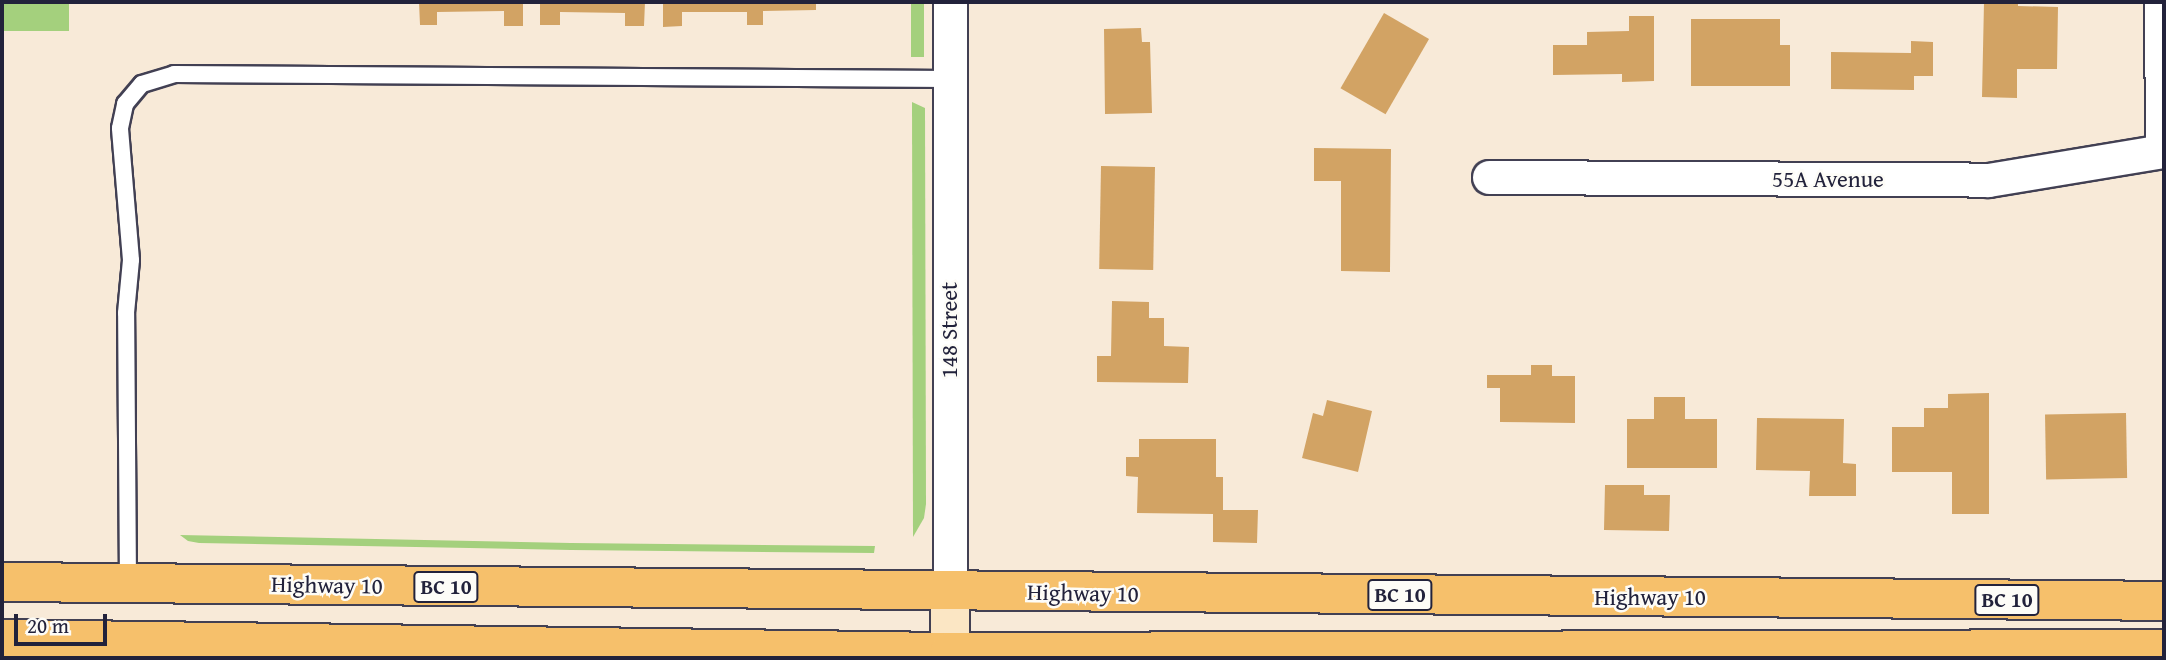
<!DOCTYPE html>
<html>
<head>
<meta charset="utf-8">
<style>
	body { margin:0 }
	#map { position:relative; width:2166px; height:660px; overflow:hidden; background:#f8ead8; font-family:"Gentium Book Plus",serif }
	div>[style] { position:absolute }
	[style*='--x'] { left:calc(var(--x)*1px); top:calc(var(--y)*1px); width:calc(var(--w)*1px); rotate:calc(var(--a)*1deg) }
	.green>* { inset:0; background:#a4d07d; transform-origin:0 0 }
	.building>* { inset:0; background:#d2a364; transform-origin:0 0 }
	.roads { filter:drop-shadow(2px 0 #424053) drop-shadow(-2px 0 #424053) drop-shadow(0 2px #424053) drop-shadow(0 -2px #424053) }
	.lane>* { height:16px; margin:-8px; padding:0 8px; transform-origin:8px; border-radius:8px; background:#fff }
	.street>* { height:33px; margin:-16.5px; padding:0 16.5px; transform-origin:16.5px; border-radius:16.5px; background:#fff }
	.secondary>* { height:38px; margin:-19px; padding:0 19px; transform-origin:19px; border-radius:19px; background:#fbe6c4 }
	.highway>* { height:38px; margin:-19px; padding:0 19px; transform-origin:19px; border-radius:19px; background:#f6c06b }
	span { translate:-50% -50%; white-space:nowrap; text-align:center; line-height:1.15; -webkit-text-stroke:5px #fdfcf7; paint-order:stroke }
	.shield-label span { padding:2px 5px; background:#fdfcf7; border:2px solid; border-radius:5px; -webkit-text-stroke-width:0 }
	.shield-label { font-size:21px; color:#22223b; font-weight:700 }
	.street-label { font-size:23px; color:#22223b }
	.frame { position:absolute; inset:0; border:4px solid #22223b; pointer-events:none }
	.scale { position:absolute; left:14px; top:614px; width:93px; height:32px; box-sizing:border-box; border:4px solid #22223b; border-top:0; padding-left:9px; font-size:21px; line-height:24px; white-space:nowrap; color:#22223b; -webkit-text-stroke:5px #fdfcf7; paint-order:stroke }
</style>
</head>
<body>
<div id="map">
	<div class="green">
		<div style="left:2px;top:2px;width:67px;height:29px"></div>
		<div style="left:911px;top:2px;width:13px;height:55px"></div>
		<div style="clip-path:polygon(912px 102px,925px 108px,926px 504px,924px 518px,913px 537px)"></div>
		<div style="clip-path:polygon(180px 535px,571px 543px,875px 546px,874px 553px,571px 550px,199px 543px,188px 541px)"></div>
	</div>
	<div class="building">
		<div style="clip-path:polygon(419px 2px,523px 2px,523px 26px,504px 26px,504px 11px,437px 12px,437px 25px,420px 25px)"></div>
		<div style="clip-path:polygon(540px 2px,645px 2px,644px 26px,625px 26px,625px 13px,560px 12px,560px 25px,540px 25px)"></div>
		<div style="clip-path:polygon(663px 2px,816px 2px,816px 10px,763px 11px,763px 25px,747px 25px,747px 12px,682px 12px,682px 26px,663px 27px)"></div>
		<div style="clip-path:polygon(1984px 2px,2018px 2px,2018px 6px,2058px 7px,2057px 69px,2017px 69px,2017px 98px,1982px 97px)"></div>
		<div style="left:1384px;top:13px;width:52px;height:87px;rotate:30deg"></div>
		<div style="clip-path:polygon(1629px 16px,1654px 16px,1654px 81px,1622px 82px,1622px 74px,1553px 75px,1553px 45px,1587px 45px,1587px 32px,1629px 31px)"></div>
		<div style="clip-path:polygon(1691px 19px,1780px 19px,1780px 45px,1790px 45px,1790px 86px,1691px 86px)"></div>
		<div style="clip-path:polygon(1141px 28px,1142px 42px,1150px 42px,1152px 113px,1105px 114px,1104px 29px)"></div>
		<div style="clip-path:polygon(1911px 41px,1933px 42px,1933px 76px,1914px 76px,1914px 90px,1831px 89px,1831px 52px,1911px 53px)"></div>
		<div style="clip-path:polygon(1314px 148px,1391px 149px,1390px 272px,1341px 271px,1341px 181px,1314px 181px)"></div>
		<div style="left:1101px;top:166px;width:54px;height:103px;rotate:1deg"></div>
		<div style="clip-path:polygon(1112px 301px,1149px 302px,1149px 318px,1164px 318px,1164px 346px,1189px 347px,1188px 383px,1097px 382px,1097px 356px,1111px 356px)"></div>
		<div style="clip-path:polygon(1531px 365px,1552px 365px,1552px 376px,1575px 376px,1575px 423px,1500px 422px,1500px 388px,1487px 388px,1487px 375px,1531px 375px)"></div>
		<div style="clip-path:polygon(1989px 393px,1989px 514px,1952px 514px,1952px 472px,1892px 472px,1892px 427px,1924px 427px,1924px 408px,1948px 408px,1948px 394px)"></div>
		<div style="clip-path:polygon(1654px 397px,1685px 397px,1685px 419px,1717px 419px,1717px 468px,1627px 468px,1627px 419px,1654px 419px)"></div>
		<div style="clip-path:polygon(1327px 400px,1372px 411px,1358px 472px,1302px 458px,1313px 413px,1323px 416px)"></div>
		<div style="left:2126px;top:413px;width:65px;height:81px;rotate:89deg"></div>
		<div style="clip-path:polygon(1757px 418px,1844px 419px,1843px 463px,1856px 464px,1856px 496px,1809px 496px,1810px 471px,1756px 470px)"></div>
		<div style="clip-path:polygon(1139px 439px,1216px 439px,1216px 477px,1223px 477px,1223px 510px,1258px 510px,1257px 543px,1213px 542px,1213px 514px,1137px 513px,1138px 477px,1126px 476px,1126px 457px,1139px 457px)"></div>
		<div style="clip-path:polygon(1605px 485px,1644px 485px,1644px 495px,1670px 495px,1669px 531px,1604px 530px)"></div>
	</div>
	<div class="roads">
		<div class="lane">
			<div style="--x:128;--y:584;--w:271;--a:-90.4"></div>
			<div style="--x:126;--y:313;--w:53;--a:-84.6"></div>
			<div style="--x:131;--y:260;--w:132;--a:-94.8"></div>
			<div style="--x:120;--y:128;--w:25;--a:-78"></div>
			<div style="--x:125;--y:104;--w:26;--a:-50"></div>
			<div style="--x:142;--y:84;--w:34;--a:-17"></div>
			<div style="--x:174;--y:74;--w:776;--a:0.37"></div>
		</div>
		<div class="street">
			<div style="--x:950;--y:2;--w:589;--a:90"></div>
			<div style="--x:2161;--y:2;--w:149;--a:89.6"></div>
			<div style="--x:1489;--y:177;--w:499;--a:0.3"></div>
			<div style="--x:1988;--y:180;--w:178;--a:-9.4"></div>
		</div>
		<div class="secondary">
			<div style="--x:950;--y:658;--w:67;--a:-90"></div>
		</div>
		<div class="highway">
			<div style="--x:2;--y:582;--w:2162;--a:0.5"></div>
			<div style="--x:2;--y:639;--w:948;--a:0.79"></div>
			<div style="--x:950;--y:652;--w:1214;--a:-0.14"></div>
		</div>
	</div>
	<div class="shield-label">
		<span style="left:446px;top:587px">BC 10</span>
		<span style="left:1400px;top:595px">BC 10</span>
		<span style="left:2007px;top:600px">BC 10</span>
	</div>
	<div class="street-label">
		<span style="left:1828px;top:179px">55A Avenue</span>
		<span style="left:949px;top:330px;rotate:-90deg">148 Street</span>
		<span style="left:327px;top:585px;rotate:1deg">Highway 10</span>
		<span style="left:1083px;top:593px;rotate:1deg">Highway 10</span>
		<span style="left:1650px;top:597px">Highway 10</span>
	</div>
	<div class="frame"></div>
	<div class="scale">20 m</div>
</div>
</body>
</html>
